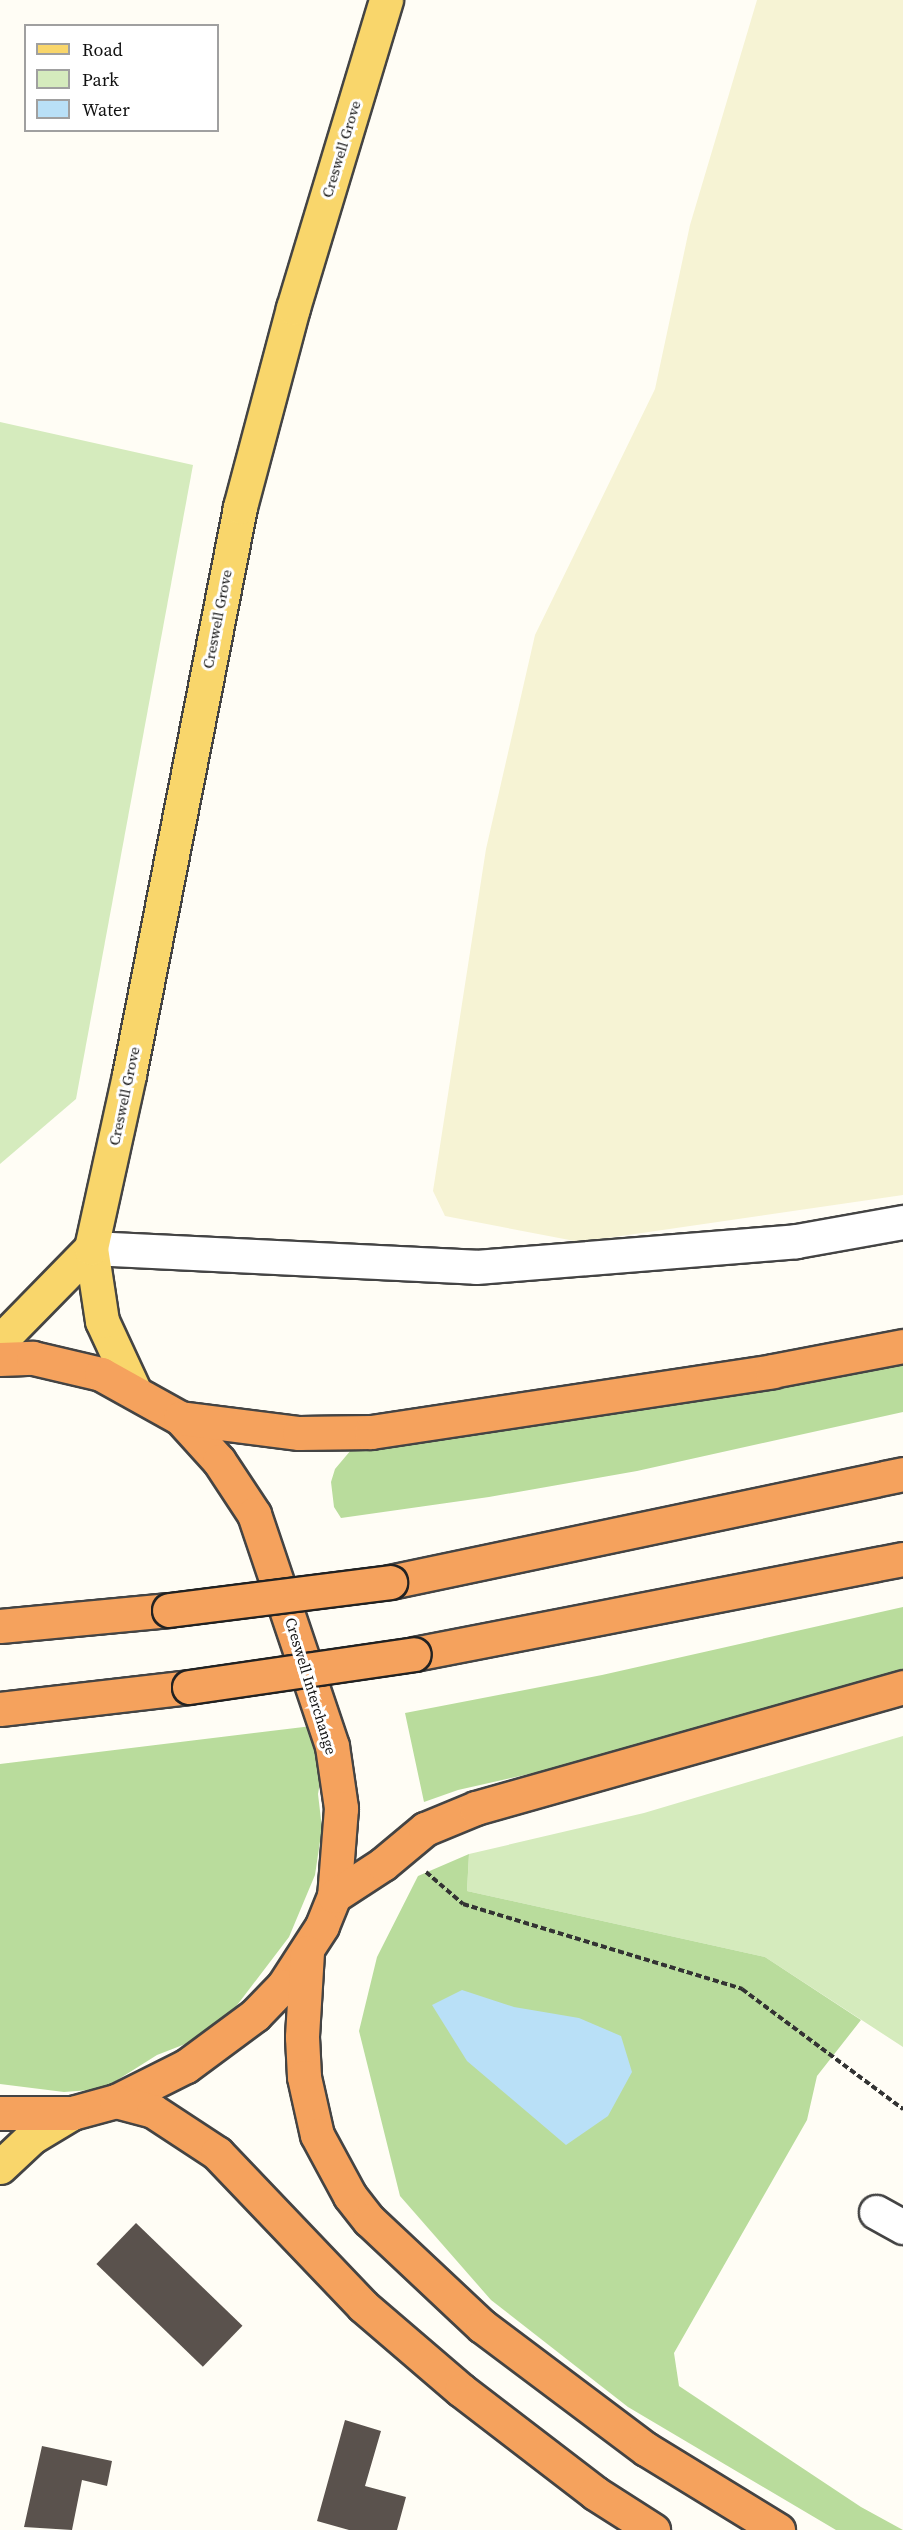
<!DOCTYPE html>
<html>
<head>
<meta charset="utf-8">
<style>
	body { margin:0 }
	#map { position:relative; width:903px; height:2530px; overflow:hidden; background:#fffdf5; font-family:"Source Serif 4",serif }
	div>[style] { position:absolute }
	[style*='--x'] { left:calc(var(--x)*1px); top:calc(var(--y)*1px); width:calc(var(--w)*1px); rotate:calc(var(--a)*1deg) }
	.farmland>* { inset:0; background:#f6f3d4 }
	.green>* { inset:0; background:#d5ebbd }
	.forest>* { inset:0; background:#b9dc9c }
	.water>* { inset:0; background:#b9e0f7 }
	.building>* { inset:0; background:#5a524d; transform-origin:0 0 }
	.path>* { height:4px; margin-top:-2px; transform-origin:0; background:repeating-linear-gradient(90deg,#333 0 6px,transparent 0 9px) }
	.roads { filter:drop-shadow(2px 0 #444) drop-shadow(-2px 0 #444) drop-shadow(0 2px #444) drop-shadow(0 -2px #444) }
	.minor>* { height:33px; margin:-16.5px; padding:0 16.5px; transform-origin:16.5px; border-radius:16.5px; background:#fff }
	.major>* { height:33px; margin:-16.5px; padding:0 16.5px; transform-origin:16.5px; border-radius:16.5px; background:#f9d66b }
	.highway>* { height:33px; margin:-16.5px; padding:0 16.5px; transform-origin:16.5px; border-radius:16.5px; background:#f5a25d }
	.bridges { filter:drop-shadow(2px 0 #222) drop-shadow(-2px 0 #222) drop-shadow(0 2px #222) drop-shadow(0 -2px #222) }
	.highway-bridge>* { height:33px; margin:-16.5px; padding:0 16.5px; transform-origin:16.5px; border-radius:16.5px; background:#f5a25d }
	span { translate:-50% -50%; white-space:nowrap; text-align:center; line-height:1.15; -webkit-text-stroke:6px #fff; paint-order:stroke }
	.street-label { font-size:15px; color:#111 }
	.legend { position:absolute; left:24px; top:24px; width:195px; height:108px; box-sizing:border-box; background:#fff; border:2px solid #a0a0a0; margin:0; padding:8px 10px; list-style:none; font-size:18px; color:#111 }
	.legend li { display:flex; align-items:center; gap:12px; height:30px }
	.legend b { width:30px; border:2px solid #a0a0a0 }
</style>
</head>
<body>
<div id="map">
	<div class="farmland">
		<div style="clip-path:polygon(757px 0,903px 0,903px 1195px,580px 1242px,445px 1216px,433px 1191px,486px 849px,535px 635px,655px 389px,690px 225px)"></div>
	</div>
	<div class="green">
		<div style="clip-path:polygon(0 422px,193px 465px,76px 1099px,0 1164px)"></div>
		<div style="clip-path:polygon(903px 1736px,903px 2047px,765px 1957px,467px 1891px,469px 1854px,644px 1813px)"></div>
	</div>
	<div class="forest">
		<div style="clip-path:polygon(903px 1364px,903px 1412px,637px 1471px,489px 1497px,341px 1518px,334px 1507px,331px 1482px,335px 1469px,351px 1450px,362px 1444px,435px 1438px,677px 1402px)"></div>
		<div style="clip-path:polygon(903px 1607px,903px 1677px,640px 1749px,458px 1790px,424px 1802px,405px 1713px,602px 1675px)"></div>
		<div style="clip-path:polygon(312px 1726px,323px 1766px,318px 1794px,322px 1828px,315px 1875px,289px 1937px,225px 2021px,193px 2041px,157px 2055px,103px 2089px,64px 2092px,0 2084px,0 1764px)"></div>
		<div style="clip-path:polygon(469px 1854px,467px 1891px,765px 1957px,861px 2020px,817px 2076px,807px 2120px,674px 2353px,679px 2386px,861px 2507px,903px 2530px,836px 2530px,628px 2407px,491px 2300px,400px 2196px,359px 2031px,377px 1957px,418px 1876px)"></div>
	</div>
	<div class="water">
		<div style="clip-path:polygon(462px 1990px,514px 2007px,579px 2018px,621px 2036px,632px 2072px,608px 2116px,566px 2145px,467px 2061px,432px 2005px)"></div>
	</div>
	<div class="building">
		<div style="left:136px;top:2223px;width:148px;height:57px;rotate:44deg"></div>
		<div style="clip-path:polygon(345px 2420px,381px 2431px,365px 2486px,406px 2497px,397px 2530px,349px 2530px,317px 2521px)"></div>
		<div style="clip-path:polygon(42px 2446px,112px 2461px,107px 2486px,82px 2480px,72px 2530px,24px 2527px)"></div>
	</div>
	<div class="path">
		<div style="--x:426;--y:1872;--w:49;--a:40.9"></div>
		<div style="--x:463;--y:1904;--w:292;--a:16.9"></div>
		<div style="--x:742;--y:1989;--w:201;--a:36.7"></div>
	</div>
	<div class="roads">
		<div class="minor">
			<div style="--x:91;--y:1248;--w:385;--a:2.8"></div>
			<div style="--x:476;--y:1267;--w:321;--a:-4.6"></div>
			<div style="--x:796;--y:1241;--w:109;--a:-10.1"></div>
			<div style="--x:876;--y:2212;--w:31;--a:29"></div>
		</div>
		<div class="major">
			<div style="--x:0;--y:1341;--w:130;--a:-45.6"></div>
			<div style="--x:134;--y:1390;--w:76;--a:-114.9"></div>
			<div style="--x:102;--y:1321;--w:74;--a:-98.6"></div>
			<div style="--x:91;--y:1248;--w:177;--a:-77.6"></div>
			<div style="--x:129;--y:1075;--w:579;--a:-78.94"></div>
			<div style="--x:240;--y:507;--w:206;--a:-75.1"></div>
			<div style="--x:293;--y:308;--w:322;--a:-73.2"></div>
			<div style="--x:0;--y:2167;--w:44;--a:-43.2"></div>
			<div style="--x:32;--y:2137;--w:47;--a:-31"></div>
		</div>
		<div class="highway">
			<div style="--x:0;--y:1359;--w:33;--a:-2"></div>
			<div style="--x:33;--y:1358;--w:70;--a:13.2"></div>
			<div style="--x:101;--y:1374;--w:90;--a:29.1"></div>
			<div style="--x:180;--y:1418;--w:58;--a:47.8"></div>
			<div style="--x:219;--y:1461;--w:64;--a:56.6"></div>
			<div style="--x:254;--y:1514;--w:245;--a:71.4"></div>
			<div style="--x:332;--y:1746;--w:63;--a:81.7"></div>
			<div style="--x:341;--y:1808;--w:88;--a:94.5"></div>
			<div style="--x:334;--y:1896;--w:32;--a:112"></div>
			<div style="--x:322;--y:1926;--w:72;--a:123"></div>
			<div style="--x:283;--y:1986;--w:40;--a:134"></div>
			<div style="--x:255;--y:2015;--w:86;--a:143.5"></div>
			<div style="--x:186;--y:2066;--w:78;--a:153.4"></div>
			<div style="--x:116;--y:2101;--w:46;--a:164.7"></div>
			<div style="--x:72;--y:2113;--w:72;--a:180"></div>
			<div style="--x:180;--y:1418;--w:120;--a:7.2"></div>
			<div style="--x:299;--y:1433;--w:72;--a:-0.8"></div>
			<div style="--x:371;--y:1432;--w:406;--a:-8.6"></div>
			<div style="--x:772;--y:1371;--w:133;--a:-10.8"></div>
			<div style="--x:390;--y:1582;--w:524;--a:-11.89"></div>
			<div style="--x:0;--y:1626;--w:170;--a:-5.4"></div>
			<div style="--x:414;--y:1654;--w:498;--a:-11"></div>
			<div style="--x:0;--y:1709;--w:190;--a:-6.6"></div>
			<div style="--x:334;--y:1896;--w:59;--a:-33.1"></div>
			<div style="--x:383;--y:1864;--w:55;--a:-39.8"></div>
			<div style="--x:425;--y:1829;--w:55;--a:-22.4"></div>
			<div style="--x:476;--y:1808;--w:444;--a:-15.8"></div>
			<div style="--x:307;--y:1952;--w:85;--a:93.4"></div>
			<div style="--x:302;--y:2037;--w:40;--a:87.1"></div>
			<div style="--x:304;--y:2077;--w:59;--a:77.4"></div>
			<div style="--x:317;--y:2135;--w:69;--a:61.6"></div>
			<div style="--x:350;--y:2196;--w:31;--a:52"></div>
			<div style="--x:369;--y:2220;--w:155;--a:43.2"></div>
			<div style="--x:482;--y:2326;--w:205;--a:36.9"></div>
			<div style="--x:646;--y:2449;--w:155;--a:31.5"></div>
			<div style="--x:116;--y:2101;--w:38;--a:15"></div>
			<div style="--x:153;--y:2111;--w:77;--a:33.3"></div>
			<div style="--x:217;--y:2153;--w:211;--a:46.3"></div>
			<div style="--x:363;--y:2306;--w:129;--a:40.6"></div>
			<div style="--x:461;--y:2390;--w:169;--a:37.5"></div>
			<div style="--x:595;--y:2493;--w:69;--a:32.5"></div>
		</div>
	</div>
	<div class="bridges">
		<div class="highway-bridge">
			<div style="--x:169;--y:1610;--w:223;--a:-7.2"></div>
			<div style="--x:189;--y:1687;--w:227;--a:-8.3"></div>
		</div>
	</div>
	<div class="street-label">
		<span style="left:341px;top:149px;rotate:-73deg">Creswell Grove</span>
		<span style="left:217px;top:619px;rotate:-79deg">Creswell Grove</span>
		<span style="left:124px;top:1096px;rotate:-78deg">Creswell Grove</span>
		<span style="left:311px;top:1686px;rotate:73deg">Creswell Interchange</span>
	</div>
	<ul class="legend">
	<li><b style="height:8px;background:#f9d66b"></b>Road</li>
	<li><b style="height:16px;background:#d5ebbd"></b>Park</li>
	<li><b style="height:16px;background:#b9e0f7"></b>Water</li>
	</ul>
</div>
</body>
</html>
